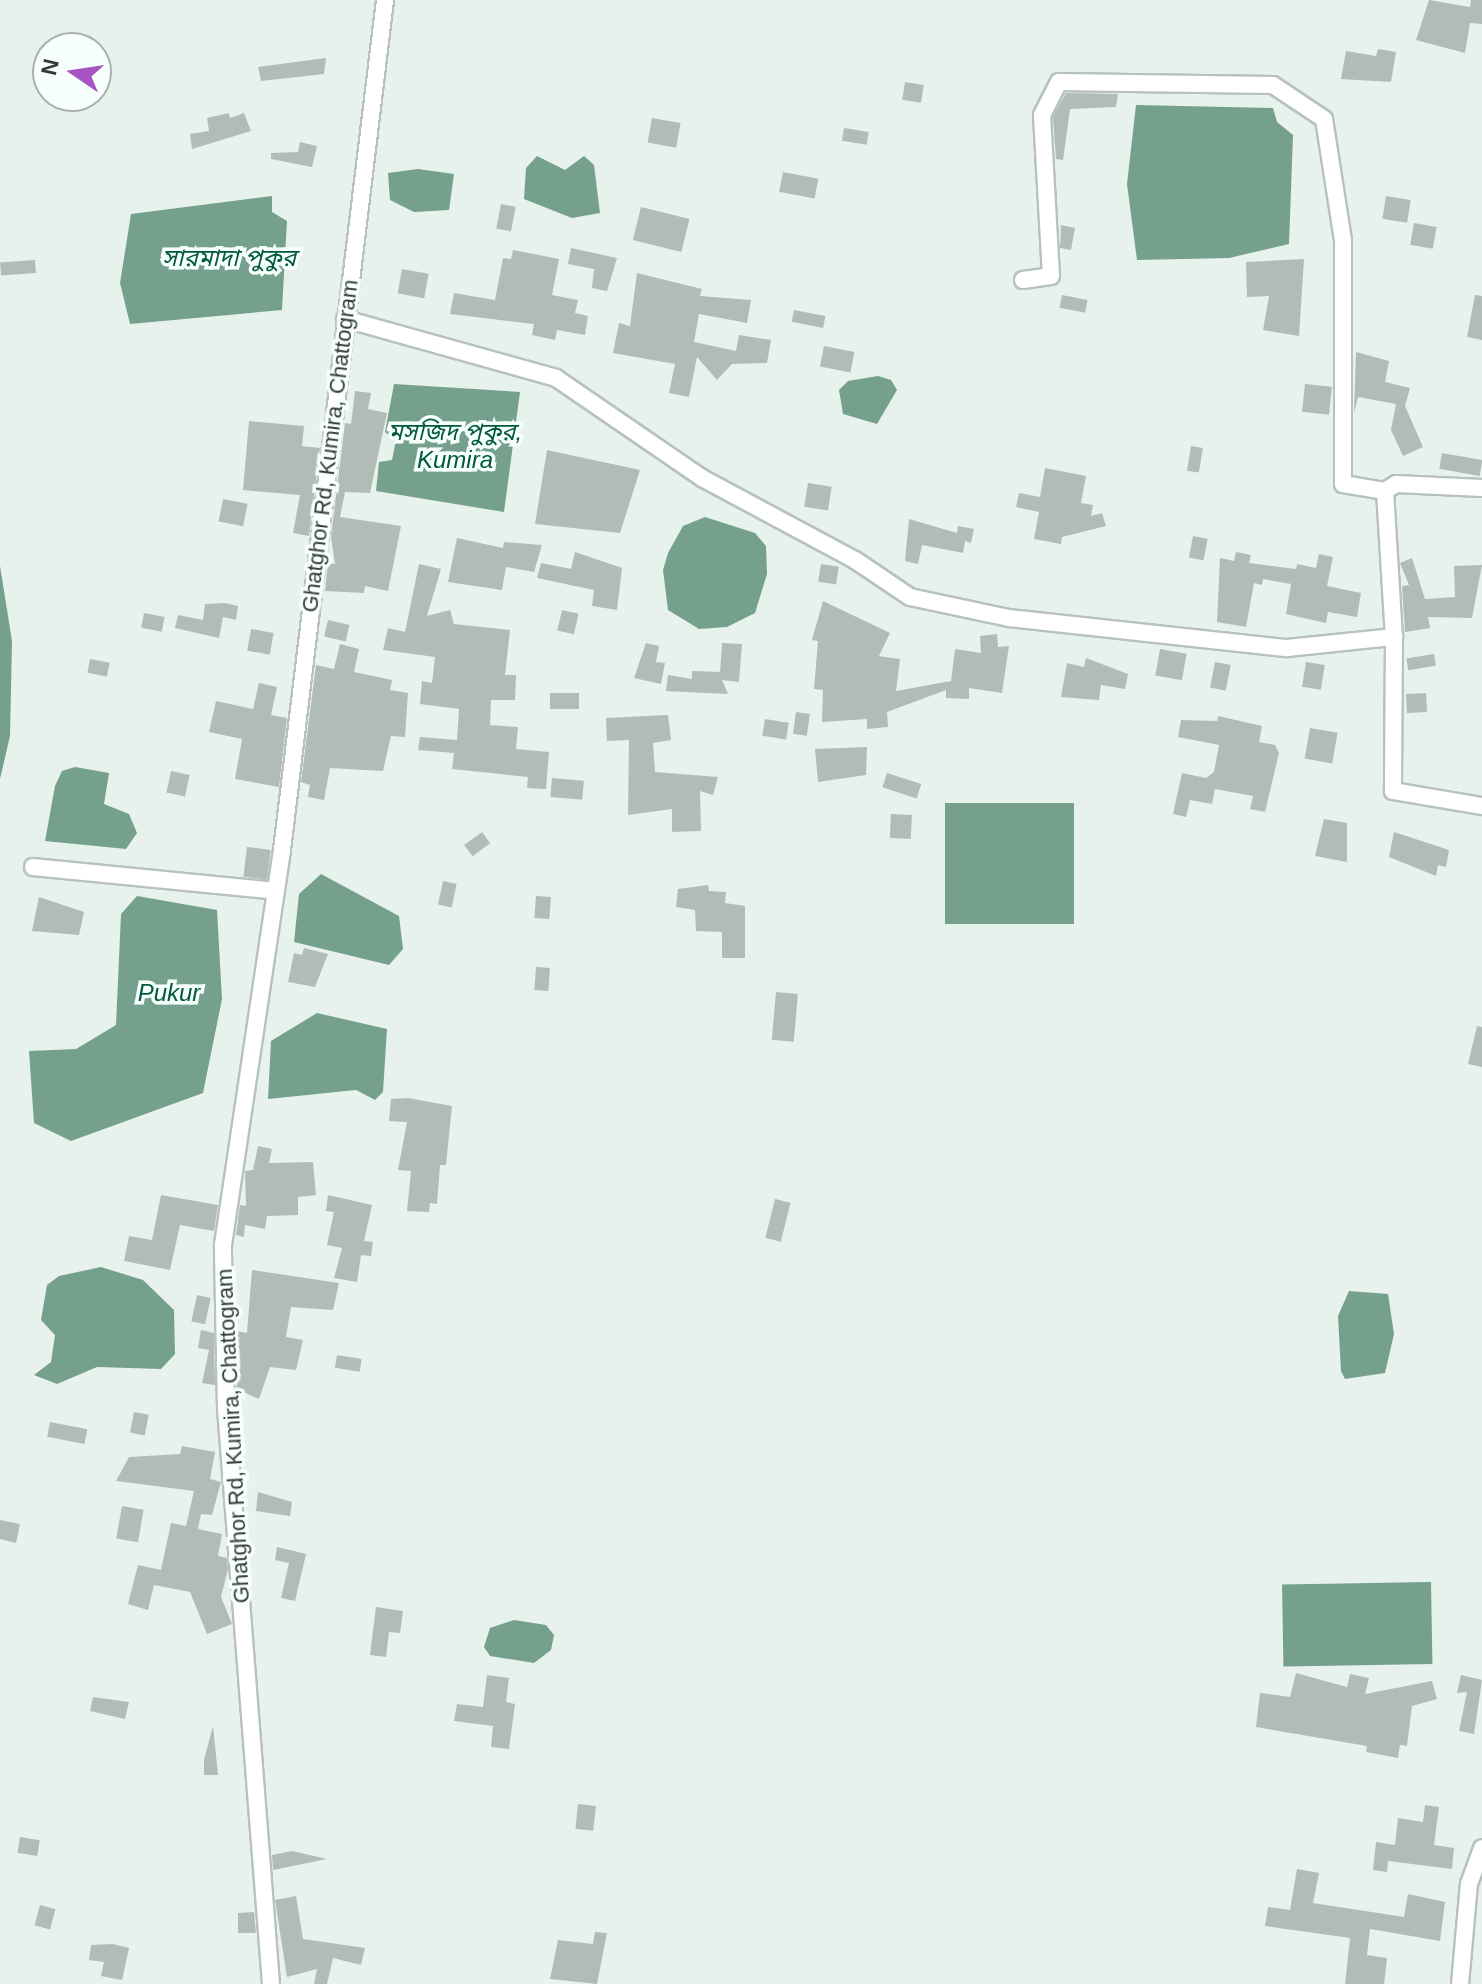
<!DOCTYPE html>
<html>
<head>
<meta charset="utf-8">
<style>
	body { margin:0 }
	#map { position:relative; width:1482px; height:1984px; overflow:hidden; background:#e7f2ed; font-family:Helvetica,"Noto Sans Bengali",sans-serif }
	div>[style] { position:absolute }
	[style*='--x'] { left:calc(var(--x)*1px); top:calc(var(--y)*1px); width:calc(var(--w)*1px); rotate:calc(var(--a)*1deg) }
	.water>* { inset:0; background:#75a08d; transform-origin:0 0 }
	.building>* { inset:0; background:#b1bcb7; transform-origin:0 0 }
	.roads { filter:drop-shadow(2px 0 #b7c2bd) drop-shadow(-2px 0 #b7c2bd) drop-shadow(0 2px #b7c2bd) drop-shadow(0 -2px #b7c2bd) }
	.street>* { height:16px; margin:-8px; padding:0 8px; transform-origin:8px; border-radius:8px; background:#fff }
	span { translate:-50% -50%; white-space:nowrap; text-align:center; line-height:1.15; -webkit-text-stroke:7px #f6fffb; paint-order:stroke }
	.street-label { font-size:22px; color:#363a38 }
	.water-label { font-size:24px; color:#015840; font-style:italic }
	.north { position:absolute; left:32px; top:32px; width:80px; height:80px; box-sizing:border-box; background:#f6fffb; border:2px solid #a9b0ad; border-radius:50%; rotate:283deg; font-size:22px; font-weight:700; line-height:32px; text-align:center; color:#363a38 }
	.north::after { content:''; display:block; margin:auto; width:28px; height:36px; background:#a653c3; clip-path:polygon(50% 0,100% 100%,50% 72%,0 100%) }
</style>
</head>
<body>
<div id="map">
	<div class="water">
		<div style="clip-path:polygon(1136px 105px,1273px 108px,1277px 122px,1293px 135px,1289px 244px,1229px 258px,1137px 260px,1127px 184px)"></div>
		<div style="clip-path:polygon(537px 156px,565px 170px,584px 156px,594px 165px,600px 213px,572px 218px,524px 199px,526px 168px)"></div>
		<div style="clip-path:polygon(418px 169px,454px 174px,449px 210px,414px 212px,390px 200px,388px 173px)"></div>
		<div style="clip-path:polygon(272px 196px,272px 212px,287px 221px,282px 310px,130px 324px,120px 283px,131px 214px)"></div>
		<div style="clip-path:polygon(878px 376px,891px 380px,897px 390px,877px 424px,843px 414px,839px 390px,848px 381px)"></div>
		<div style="clip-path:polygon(394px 384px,520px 392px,504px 512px,376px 491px,379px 462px,392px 460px,396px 440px,385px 432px)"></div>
		<div style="clip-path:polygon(705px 517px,755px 533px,766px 546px,767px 574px,755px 613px,727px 627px,699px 629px,668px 610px,663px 570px,668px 553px,683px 526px)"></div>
		<div style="clip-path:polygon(0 566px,12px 641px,10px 736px,0 779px)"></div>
		<div style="clip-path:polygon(75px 767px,109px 773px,104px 804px,129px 814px,137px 833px,126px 849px,45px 841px,55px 786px,62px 771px)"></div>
		<div style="left:945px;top:803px;width:129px;height:121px"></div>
		<div style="clip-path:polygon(321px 874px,399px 916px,403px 949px,389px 965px,294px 942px,299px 894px)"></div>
		<div style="clip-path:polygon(137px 896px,217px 910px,222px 999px,203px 1093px,71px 1141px,34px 1123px,29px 1051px,76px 1049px,116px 1025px,121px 914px)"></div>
		<div style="clip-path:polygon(317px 1013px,387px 1029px,383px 1092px,375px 1100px,356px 1090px,268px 1099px,271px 1041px)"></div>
		<div style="clip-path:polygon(101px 1267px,143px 1280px,174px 1310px,175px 1354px,161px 1369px,97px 1367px,57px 1384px,34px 1375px,51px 1362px,55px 1335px,41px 1320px,47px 1285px,59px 1276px)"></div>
		<div style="clip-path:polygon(1349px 1291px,1388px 1294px,1394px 1334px,1385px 1373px,1345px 1379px,1341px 1371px,1338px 1316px)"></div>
		<div style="left:1431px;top:1582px;width:82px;height:149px;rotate:89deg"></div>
		<div style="clip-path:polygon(514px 1620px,546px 1625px,554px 1635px,551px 1650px,534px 1663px,490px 1656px,484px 1647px,490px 1628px)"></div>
	</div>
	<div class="building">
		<div style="clip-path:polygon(1429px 0,1470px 7px,1471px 0,1482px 0,1482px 24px,1470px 23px,1465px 53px,1416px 40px)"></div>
		<div style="clip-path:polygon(1378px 49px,1396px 52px,1391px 82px,1341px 79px,1346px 51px,1376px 56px)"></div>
		<div style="clip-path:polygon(326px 58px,324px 74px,261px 81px,258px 67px)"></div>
		<div style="left:905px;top:82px;width:19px;height:18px;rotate:9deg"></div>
		<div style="clip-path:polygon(1066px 93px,1118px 94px,1116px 107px,1070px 109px,1063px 160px,1056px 159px,1053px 117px)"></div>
		<div style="clip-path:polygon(229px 113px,230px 118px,244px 113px,251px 131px,192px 149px,190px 134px,209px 131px,207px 118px)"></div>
		<div style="left:652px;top:118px;width:29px;height:25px;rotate:10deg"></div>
		<div style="left:844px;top:128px;width:25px;height:13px;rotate:9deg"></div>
		<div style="clip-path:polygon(300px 142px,317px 146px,312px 167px,271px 159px,271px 153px,298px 152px)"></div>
		<div style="left:783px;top:172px;width:36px;height:20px;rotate:11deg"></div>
		<div style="left:1386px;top:196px;width:25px;height:23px;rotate:9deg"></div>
		<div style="left:501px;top:204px;width:15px;height:25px;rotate:11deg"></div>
		<div style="left:641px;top:207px;width:50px;height:34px;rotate:14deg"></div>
		<div style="left:1414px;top:223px;width:23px;height:22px;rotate:10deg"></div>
		<div style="clip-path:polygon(1061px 225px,1075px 228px,1071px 250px,1060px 248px)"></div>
		<div style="clip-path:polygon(571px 248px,617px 258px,607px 291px,592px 288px,594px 269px,568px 264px)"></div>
		<div style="clip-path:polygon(513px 250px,559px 259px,552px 295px,578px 300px,575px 313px,588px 316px,585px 335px,557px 330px,555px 340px,532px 335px,534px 324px,450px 314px,454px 293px,495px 300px,503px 258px,511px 259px)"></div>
		<div style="clip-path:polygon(1304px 259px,1299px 336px,1263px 330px,1269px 296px,1247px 297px,1246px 262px)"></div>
		<div style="left:35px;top:260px;width:13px;height:35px;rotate:86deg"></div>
		<div style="left:402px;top:269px;width:27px;height:25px;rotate:10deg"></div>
		<div style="clip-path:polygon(637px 273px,702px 289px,700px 296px,751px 300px,747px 323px,699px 314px,694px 342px,736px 351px,739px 335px,771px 340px,767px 363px,732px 364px,717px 380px,697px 357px,689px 397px,669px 393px,675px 364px,613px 353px,619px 323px,630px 326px)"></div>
		<div style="left:1062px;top:295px;width:26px;height:13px;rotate:11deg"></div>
		<div style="clip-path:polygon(1475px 295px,1482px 296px,1482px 340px,1467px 337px)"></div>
		<div style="left:794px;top:310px;width:32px;height:12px;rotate:11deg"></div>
		<div style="left:824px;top:346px;width:31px;height:21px;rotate:11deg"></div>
		<div style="clip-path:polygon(1356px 352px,1389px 361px,1385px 382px,1410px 388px,1405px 406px,1423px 447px,1403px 456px,1391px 430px,1396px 404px,1358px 397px,1354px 413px)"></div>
		<div style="left:1305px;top:384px;width:27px;height:28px;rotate:6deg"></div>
		<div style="clip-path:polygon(355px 391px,371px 393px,368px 409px,387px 413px,370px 493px,345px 492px,340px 517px,401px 526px,388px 591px,365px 586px,364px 593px,325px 591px,328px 563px,335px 564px,331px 537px,345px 423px,351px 424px)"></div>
		<div style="clip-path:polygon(249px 421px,304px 426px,302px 446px,320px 448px,309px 536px,293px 533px,300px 495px,243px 490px)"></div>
		<div style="left:1191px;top:446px;width:12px;height:25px;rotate:9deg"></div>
		<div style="clip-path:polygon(547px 450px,640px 470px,620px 533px,535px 524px)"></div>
		<div style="left:1442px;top:453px;width:41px;height:16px;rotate:10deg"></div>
		<div style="clip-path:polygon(1045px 468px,1086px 476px,1081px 503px,1093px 505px,1091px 516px,1102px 513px,1106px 526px,1062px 537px,1061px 544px,1034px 539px,1039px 512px,1016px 507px,1019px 493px,1040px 497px)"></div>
		<div style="left:808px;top:483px;width:24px;height:24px;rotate:9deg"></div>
		<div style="left:223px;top:499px;width:25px;height:23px;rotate:11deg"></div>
		<div style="clip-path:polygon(909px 519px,957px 533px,958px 526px,974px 529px,971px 543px,965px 541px,963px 553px,922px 545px,918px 564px,905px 561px)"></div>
		<div style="left:1193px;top:536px;width:15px;height:22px;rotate:11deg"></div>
		<div style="clip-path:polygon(457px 538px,503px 548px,504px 542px,542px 545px,534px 572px,506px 567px,502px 590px,448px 582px)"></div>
		<div style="clip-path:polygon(575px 552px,622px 568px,617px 610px,592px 606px,594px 590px,537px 578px,541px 563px,571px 569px)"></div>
		<div style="clip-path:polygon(1236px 552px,1251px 555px,1249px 563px,1296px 569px,1297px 564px,1316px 568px,1319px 554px,1333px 557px,1327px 586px,1361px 593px,1357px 617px,1328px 612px,1326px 623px,1286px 614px,1291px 584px,1263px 579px,1262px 585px,1254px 583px,1246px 627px,1217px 622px,1220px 558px,1234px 561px)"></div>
		<div style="clip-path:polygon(1412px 558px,1425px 599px,1455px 597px,1454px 566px,1482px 565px,1472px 618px,1428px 617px,1430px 628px,1405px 632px,1402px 586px,1409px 585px,1400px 563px)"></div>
		<div style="clip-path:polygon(419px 564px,441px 569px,427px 616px,450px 610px,454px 624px,510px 630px,505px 675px,516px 675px,515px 700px,491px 700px,490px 725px,518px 727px,516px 749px,549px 752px,546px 789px,527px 788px,528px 777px,452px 769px,454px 753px,418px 750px,420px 737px,457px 740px,459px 709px,420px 704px,422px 681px,432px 683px,435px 657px,383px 650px,388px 628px,405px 632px)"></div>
		<div style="left:821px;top:564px;width:18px;height:18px;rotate:9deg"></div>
		<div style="clip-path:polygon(823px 601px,890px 633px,879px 656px,900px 659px,896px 691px,951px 681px,955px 649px,981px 653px,980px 636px,997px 634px,998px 647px,1009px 646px,1002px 693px,969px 688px,969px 699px,946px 698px,946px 690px,887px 712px,888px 727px,867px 729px,867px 719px,822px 722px,823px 690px,814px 689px,818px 641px,812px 640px)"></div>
		<div style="clip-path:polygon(225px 603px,238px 606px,236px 620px,223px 617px,219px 638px,175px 628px,178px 615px,203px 620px,205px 604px)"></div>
		<div style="left:562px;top:610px;width:17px;height:21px;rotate:13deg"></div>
		<div style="left:144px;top:613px;width:21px;height:15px;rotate:11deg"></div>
		<div style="left:328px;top:620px;width:22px;height:17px;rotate:13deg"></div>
		<div style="left:251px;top:629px;width:23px;height:22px;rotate:10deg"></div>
		<div style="clip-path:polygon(646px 643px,659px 646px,656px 662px,665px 663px,661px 684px,634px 678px)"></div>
		<div style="clip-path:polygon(722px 643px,742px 644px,739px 682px,722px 680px,728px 694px,666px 691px,668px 675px,692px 679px,692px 671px,720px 672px)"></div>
		<div style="clip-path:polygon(340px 644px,359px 649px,354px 672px,392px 680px,390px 690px,408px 693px,405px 737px,391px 736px,383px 771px,330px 768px,324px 800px,308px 797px,310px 785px,301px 782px,316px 665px,334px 669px)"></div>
		<div style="left:1160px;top:649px;width:27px;height:27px;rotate:10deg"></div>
		<div style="left:1434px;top:654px;width:12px;height:28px;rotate:81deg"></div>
		<div style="clip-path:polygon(1086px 658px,1128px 674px,1125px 689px,1101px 685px,1099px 700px,1061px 697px,1067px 663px,1084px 667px)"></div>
		<div style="left:90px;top:659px;width:20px;height:14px;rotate:11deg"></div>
		<div style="left:1215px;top:662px;width:16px;height:26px;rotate:11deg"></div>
		<div style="left:1306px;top:662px;width:19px;height:25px;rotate:9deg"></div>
		<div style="clip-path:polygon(259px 683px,277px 687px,271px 715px,287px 718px,279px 787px,235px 779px,242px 739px,209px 732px,216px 701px,253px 709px)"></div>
		<div style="left:550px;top:693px;width:29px;height:16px"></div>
		<div style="left:1426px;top:693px;width:19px;height:20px;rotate:87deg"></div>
		<div style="left:796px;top:712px;width:14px;height:22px;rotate:8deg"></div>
		<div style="clip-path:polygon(668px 715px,671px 740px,653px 743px,655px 772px,718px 777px,713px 795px,700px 791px,701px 831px,672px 832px,672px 809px,628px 815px,629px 740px,607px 741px,606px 718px)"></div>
		<div style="clip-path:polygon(1218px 716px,1262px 726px,1259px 742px,1275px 745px,1279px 753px,1265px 812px,1250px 809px,1253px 796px,1215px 789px,1212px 804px,1190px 800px,1186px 817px,1173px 814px,1182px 773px,1206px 778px,1214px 772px,1219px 745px,1178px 737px,1181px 720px,1217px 721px)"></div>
		<div style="left:765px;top:719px;width:24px;height:17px;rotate:9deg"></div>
		<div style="left:1310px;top:728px;width:28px;height:31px;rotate:10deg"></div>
		<div style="clip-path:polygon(867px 747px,866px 775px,818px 782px,815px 749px)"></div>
		<div style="left:171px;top:771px;width:19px;height:22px;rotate:12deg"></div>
		<div style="left:887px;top:773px;width:36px;height:15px;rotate:18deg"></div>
		<div style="left:552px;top:778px;width:32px;height:19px;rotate:5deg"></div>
		<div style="left:891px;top:814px;width:21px;height:24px;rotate:3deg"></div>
		<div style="clip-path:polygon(1324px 819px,1347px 823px,1347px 862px,1315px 856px)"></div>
		<div style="left:482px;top:832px;width:14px;height:22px;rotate:54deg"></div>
		<div style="clip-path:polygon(1394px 832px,1449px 850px,1446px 867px,1438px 865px,1436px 876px,1389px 857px)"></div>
		<div style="left:247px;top:847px;width:24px;height:30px;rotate:7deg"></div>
		<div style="left:443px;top:881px;width:14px;height:24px;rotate:12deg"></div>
		<div style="clip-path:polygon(708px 885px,709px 891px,726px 892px,725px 903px,745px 906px,745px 958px,722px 958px,722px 932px,696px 931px,695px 910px,676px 907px,678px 889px)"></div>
		<div style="left:536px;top:896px;width:15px;height:22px;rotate:4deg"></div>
		<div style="clip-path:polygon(39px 897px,84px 912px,79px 935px,32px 931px)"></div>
		<div style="clip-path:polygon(304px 948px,328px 954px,315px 987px,288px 982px,294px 953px,302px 955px)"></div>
		<div style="left:536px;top:967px;width:14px;height:23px;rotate:4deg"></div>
		<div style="left:776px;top:992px;width:22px;height:48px;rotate:5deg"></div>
		<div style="clip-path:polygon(1477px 1026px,1482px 1027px,1482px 1067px,1468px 1064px)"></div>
		<div style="clip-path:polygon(408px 1098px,452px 1106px,446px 1165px,440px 1165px,437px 1204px,430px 1203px,429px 1212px,407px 1211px,411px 1171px,398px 1170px,407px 1122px,389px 1121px,391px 1099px)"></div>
		<div style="clip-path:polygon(258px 1146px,272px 1149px,269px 1163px,313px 1162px,316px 1195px,298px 1197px,298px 1215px,267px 1216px,265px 1229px,245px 1225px,244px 1237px,236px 1235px,240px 1205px,246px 1206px,245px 1171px,253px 1170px)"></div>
		<div style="clip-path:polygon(161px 1195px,218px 1205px,214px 1231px,180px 1225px,170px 1270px,124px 1261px,129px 1236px,152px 1240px)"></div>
		<div style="clip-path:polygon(328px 1195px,372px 1205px,364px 1241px,373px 1242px,371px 1256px,361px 1255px,357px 1282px,334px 1278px,342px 1248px,327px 1245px,334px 1212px,326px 1211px)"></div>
		<div style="left:775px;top:1199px;width:16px;height:40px;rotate:14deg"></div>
		<div style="clip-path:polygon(252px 1270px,339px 1283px,333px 1310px,291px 1307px,286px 1337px,303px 1340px,296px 1370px,270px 1367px,259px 1399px,237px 1389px,236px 1331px,247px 1333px)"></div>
		<div style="left:197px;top:1295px;width:14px;height:27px;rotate:12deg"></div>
		<div style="clip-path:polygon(201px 1330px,214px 1333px,215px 1385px,202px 1383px,209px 1350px,198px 1348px)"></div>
		<div style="left:337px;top:1355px;width:25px;height:13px;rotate:9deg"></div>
		<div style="left:134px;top:1412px;width:15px;height:21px;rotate:11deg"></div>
		<div style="left:50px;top:1422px;width:38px;height:15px;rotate:11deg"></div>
		<div style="clip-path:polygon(182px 1446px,215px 1452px,210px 1479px,221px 1482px,212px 1515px,201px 1514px,198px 1529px,222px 1534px,218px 1556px,227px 1558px,228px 1569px,221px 1597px,232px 1624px,207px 1634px,190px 1592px,154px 1585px,148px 1610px,128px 1604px,138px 1565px,161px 1570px,171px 1523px,186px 1526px,194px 1491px,116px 1481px,129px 1457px,180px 1454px)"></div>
		<div style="clip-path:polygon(258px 1492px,292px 1502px,290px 1516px,256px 1511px)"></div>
		<div style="left:122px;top:1506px;width:22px;height:33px;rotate:10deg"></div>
		<div style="clip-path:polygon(0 1520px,20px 1524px,16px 1543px,0 1539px)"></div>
		<div style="clip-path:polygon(277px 1547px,306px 1554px,295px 1601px,281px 1598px,289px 1563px,275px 1560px)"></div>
		<div style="clip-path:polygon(376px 1607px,403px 1611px,400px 1633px,389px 1632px,386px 1657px,370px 1655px)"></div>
		<div style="clip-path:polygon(1296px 1673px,1347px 1687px,1350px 1674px,1369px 1678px,1365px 1694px,1432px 1681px,1437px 1699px,1412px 1706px,1407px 1746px,1400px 1745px,1398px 1758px,1366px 1752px,1367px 1746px,1256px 1727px,1260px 1693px,1290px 1697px)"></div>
		<div style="clip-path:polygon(487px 1675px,509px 1678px,506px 1702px,515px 1704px,509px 1749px,491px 1747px,493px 1726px,454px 1721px,457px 1704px,483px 1707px)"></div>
		<div style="clip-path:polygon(1461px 1675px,1482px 1680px,1474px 1734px,1459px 1731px,1467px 1692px,1457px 1693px)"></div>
		<div style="clip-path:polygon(93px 1697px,129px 1702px,125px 1719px,90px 1711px)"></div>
		<div style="clip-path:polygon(213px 1726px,218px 1775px,204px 1775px,204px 1760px)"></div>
		<div style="left:578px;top:1804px;width:18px;height:25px;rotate:6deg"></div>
		<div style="clip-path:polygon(1425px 1805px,1439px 1807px,1434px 1845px,1454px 1848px,1452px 1869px,1388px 1861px,1387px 1872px,1373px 1870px,1376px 1842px,1395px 1845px,1398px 1818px,1423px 1822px)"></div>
		<div style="left:20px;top:1837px;width:20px;height:16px;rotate:9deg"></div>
		<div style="clip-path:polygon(292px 1851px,327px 1859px,273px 1870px,272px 1855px)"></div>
		<div style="clip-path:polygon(1297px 1869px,1319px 1873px,1313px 1903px,1404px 1917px,1408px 1894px,1445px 1902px,1440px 1941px,1370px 1929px,1367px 1955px,1387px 1958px,1384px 1984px,1345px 1984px,1350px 1938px,1265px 1926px,1268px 1907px,1290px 1910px)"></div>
		<div style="clip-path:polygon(296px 1896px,303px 1939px,365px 1948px,361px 1965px,333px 1958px,327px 1984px,314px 1984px,317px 1969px,287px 1977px,275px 1900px)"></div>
		<div style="left:40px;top:1905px;width:16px;height:21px;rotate:15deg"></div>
		<div style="clip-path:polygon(254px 1912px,256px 1933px,238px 1933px,238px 1913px)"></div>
		<div style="clip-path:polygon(595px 1932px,607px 1933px,597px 1984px,550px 1979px,558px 1940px,593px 1944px)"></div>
		<div style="clip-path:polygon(113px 1944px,129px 1948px,122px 1980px,101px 1976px,104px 1962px,89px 1960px,91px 1945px)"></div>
	</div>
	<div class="roads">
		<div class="street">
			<div style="--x:1023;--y:280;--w:28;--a:-8"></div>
			<div style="--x:1051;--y:276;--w:161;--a:-93.2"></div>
			<div style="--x:1042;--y:115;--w:37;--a:-63"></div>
			<div style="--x:1059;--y:82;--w:214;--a:0.8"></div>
			<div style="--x:1273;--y:85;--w:61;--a:33.7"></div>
			<div style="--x:1324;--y:119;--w:123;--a:81.1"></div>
			<div style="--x:1343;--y:241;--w:243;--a:90"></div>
			<div style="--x:1343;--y:484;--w:43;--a:9.5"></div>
			<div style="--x:345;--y:319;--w:219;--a:15.6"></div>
			<div style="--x:556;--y:378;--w:177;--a:34.4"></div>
			<div style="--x:702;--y:478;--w:174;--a:28.2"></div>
			<div style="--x:855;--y:560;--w:66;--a:33.9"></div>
			<div style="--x:910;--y:597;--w:101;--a:12"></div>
			<div style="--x:1009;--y:618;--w:280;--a:6.2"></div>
			<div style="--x:1287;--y:648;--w:108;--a:-5.9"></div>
			<div style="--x:1482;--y:488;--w:86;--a:-177.3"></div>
			<div style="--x:1396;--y:484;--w:13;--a:148"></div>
			<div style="--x:1385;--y:491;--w:146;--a:86.5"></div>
			<div style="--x:1394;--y:637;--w:154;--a:90.4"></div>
			<div style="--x:1393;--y:791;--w:90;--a:9.6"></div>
			<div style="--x:33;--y:867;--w:244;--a:5.6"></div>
			<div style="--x:271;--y:1984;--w:578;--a:-94.47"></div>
			<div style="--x:226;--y:1408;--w:163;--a:-91.1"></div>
			<div style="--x:223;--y:1245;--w:399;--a:-81.5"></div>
			<div style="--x:282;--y:850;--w:856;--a:-83.09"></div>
			<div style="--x:1460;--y:1984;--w:100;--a:-84.9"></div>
			<div style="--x:1469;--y:1884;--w:38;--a:-70"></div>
		</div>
	</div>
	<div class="street-label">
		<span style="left:330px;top:446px;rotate:-83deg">Ghatghor Rd, Kumira, Chattogram</span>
		<span style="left:233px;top:1436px;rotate:-93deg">Ghatghor Rd, Kumira, Chattogram</span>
	</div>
	<div class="water-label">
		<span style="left:229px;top:258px">সারমাদা পুকুর</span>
		<span style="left:455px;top:446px">মসজিদ পুকুর,<br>Kumira</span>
		<span style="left:169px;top:993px">Pukur</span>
	</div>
	<div class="north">N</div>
</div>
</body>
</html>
